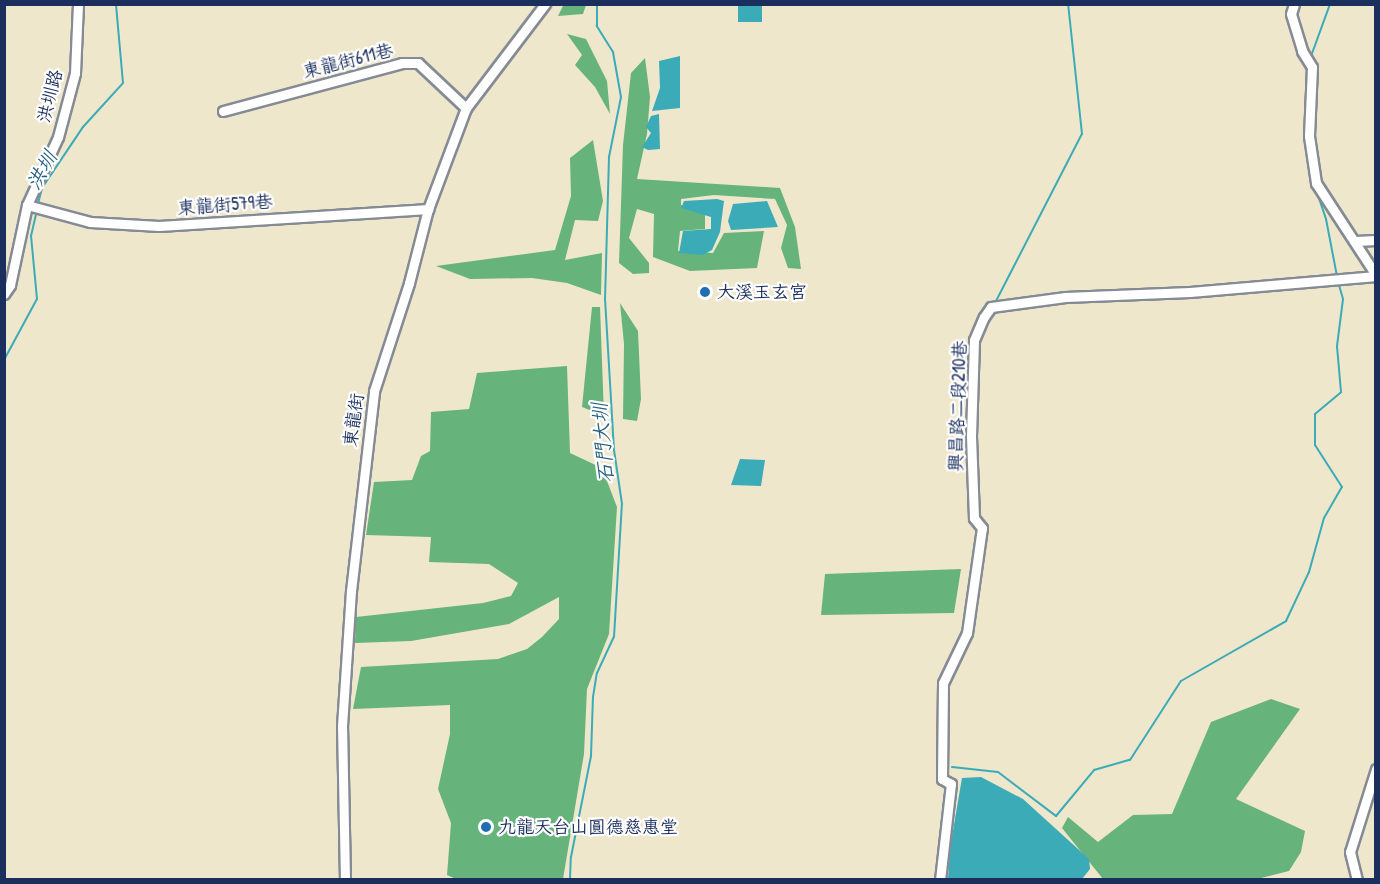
<!DOCTYPE html>
<html>
<head>
<meta charset="utf-8">
<style>
	body { margin:0 }
	#map { position:relative; width:1380px; height:884px; overflow:hidden; background:#efe7cc; font-family:"Patrick Hand","LXGW WenKai TC",sans-serif }
	div>[style] { position:absolute }
	[style*='--x'] { left:calc(var(--x)*1px); top:calc(var(--y)*1px); width:calc(var(--w)*1px); rotate:calc(var(--a)*1deg) }
	.forest>* { inset:0; background:#67b37c }
	.water>* { inset:0; background:#3aabb7; transform-origin:0 0 }
	.stream>* { height:2px; margin:-1px; padding:0 1px; transform-origin:1px; border-radius:1px; background:#3aabb7 }
	.roads { filter:drop-shadow(2px 0 #858b95) drop-shadow(-2px 0 #858b95) drop-shadow(0 2px #858b95) drop-shadow(0 -2px #858b95) }
	.minor>* { height:9px; margin:-4.5px; padding:0 4.5px; transform-origin:4.5px; border-radius:4.5px; background:#fff }
	.dots>* { width:16px; height:16px; translate:-50% -50%; box-sizing:border-box; border:3px solid #fff; border-radius:50% }
	span { translate:-50% -50%; white-space:nowrap; text-align:center; line-height:1.15; -webkit-text-stroke:4.5px #fff; paint-order:stroke }
	.street-label { font-size:18px; color:#1b2f5e }
	.poi-label { font-size:18px; color:#1b2f5e }
	.left { translate:0 -50%; text-align:left }
	.water-label { font-size:20px; color:#276182; font-style:italic }
	.frame { position:absolute; inset:0; border:6px solid #1b2f5e; pointer-events:none }
</style>
</head>
<body>
<div id="map">
	<div class="forest">
		<div style="clip-path:polygon(564px 4px,586px 4px,586px 5px,583px 14px,558px 16px)"></div>
		<div style="clip-path:polygon(567px 34px,586px 39px,607px 81px,610px 114px,595px 87px,575px 65px,582px 55px)"></div>
		<div style="clip-path:polygon(645px 58px,650px 97px,647px 134px,637px 179px,780px 188px,795px 227px,801px 269px,788px 268px,781px 248px,787px 225px,775px 199px,714px 195px,681px 199px,681px 205px,705px 214px,705px 229px,680px 231px,678px 251px,713px 253px,724px 233px,764px 231px,757px 268px,690px 271px,653px 257px,654px 214px,637px 209px,629px 238px,649px 263px,649px 273px,633px 274px,619px 263px,623px 145px,631px 73px)"></div>
		<div style="clip-path:polygon(593px 140px,603px 201px,598px 221px,575px 220px,565px 260px,602px 253px,601px 295px,567px 283px,532px 278px,470px 279px,436px 266px,555px 250px,571px 196px,570px 158px)"></div>
		<div style="clip-path:polygon(620px 303px,638px 331px,641px 399px,637px 421px,623px 419px,624px 344px)"></div>
		<div style="clip-path:polygon(592px 307px,600px 307px,604px 416px,582px 407px)"></div>
		<div style="clip-path:polygon(567px 366px,570px 453px,602px 468px,617px 507px,609px 634px,587px 689px,584px 754px,563px 879px,456px 879px,447px 875px,451px 823px,438px 789px,450px 734px,450px 705px,353px 709px,361px 667px,498px 659px,527px 649px,542px 637px,559px 619px,559px 597px,509px 624px,411px 641px,355px 643px,356px 617px,483px 603px,511px 596px,518px 583px,489px 564px,429px 562px,431px 537px,366px 535px,374px 482px,412px 480px,421px 456px,430px 451px,431px 412px,469px 409px,477px 373px)"></div>
		<div style="clip-path:polygon(961px 569px,954px 613px,821px 615px,825px 574px)"></div>
		<div style="clip-path:polygon(1271px 699px,1300px 709px,1236px 799px,1305px 831px,1301px 852px,1289px 871px,1257px 879px,1103px 879px,1062px 828px,1068px 817px,1098px 842px,1133px 815px,1172px 814px,1211px 722px)"></div>
	</div>
	<div class="water">
		<div style="left:738px;top:5px;width:24px;height:17px"></div>
		<div style="clip-path:polygon(680px 56px,680px 108px,652px 111px,660px 88px,659px 61px)"></div>
		<div style="clip-path:polygon(659px 114px,660px 149px,648px 150px,642px 147px,651px 133px,646px 127px,651px 116px)"></div>
		<div style="clip-path:polygon(717px 199px,724px 201px,720px 232px,712px 250px,703px 255px,679px 253px,683px 231px,711px 229px,711px 217px,681px 208px,684px 201px)"></div>
		<div style="clip-path:polygon(767px 201px,778px 227px,731px 230px,728px 221px,733px 204px)"></div>
		<div style="clip-path:polygon(740px 459px,765px 460px,761px 486px,731px 485px)"></div>
		<div style="clip-path:polygon(981px 777px,1023px 799px,1089px 859px,1090px 869px,1082px 879px,948px 879px,950px 848px,962px 778px)"></div>
	</div>
	<div class="stream">
		<div style="--x:1310;--y:59;--w:59;--a:-70"></div>
		<div style="--x:1306;--y:118;--w:50;--a:-88.9"></div>
		<div style="--x:1309;--y:169;--w:53;--a:71.2"></div>
		<div style="--x:1326;--y:219;--w:58;--a:79.1"></div>
		<div style="--x:38;--y:204;--w:16;--a:-76"></div>
		<div style="--x:42;--y:188;--w:73;--a:-56.1"></div>
		<div style="--x:83;--y:127;--w:59;--a:-47.7"></div>
		<div style="--x:123;--y:83;--w:79;--a:-95.1"></div>
		<div style="--x:995;--y:303;--w:190;--a:-62.8"></div>
		<div style="--x:1082;--y:134;--w:131;--a:-96.1"></div>
		<div style="--x:4;--y:360;--w:69;--a:-61.6"></div>
		<div style="--x:37;--y:299;--w:63;--a:-95.4"></div>
		<div style="--x:31;--y:236;--w:27;--a:-77"></div>
		<div style="--x:952;--y:767;--w:46;--a:6.2"></div>
		<div style="--x:998;--y:772;--w:73;--a:37.2"></div>
		<div style="--x:1056;--y:816;--w:60;--a:-50.4"></div>
		<div style="--x:1094;--y:770;--w:37;--a:-16"></div>
		<div style="--x:1130;--y:760;--w:94;--a:-57.2"></div>
		<div style="--x:1181;--y:681;--w:121;--a:-29.7"></div>
		<div style="--x:1286;--y:621;--w:54;--a:-64.9"></div>
		<div style="--x:1309;--y:572;--w:56;--a:-74.5"></div>
		<div style="--x:1324;--y:518;--w:36;--a:-60"></div>
		<div style="--x:1342;--y:487;--w:50;--a:-122.7"></div>
		<div style="--x:1315;--y:445;--w:31;--a:-90"></div>
		<div style="--x:1315;--y:414;--w:34;--a:-40"></div>
		<div style="--x:1341;--y:392;--w:46;--a:-95"></div>
		<div style="--x:1337;--y:346;--w:47;--a:-82.7"></div>
		<div style="--x:1343;--y:299;--w:19;--a:-106"></div>
		<div style="--x:570;--y:880;--w:23;--a:-88"></div>
		<div style="--x:571;--y:857;--w:103;--a:-78.8"></div>
		<div style="--x:591;--y:756;--w:59;--a:-88.1"></div>
		<div style="--x:593;--y:697;--w:24;--a:-81"></div>
		<div style="--x:597;--y:673;--w:40;--a:-65"></div>
		<div style="--x:614;--y:637;--w:133;--a:-86.6"></div>
		<div style="--x:622;--y:504;--w:55;--a:-98.4"></div>
		<div style="--x:614;--y:450;--w:150;--a:-93.4"></div>
		<div style="--x:605;--y:300;--w:143;--a:-88.4"></div>
		<div style="--x:609;--y:157;--w:61;--a:-78.7"></div>
		<div style="--x:621;--y:97;--w:46;--a:-100.1"></div>
		<div style="--x:613;--y:52;--w:31;--a:-122"></div>
		<div style="--x:597;--y:26;--w:22;--a:-90"></div>
	</div>
	<div class="roads">
		<div class="minor">
			<div style="--x:1294;--y:4;--w:10;--a:107"></div>
			<div style="--x:1291;--y:14;--w:39;--a:73"></div>
			<div style="--x:1302;--y:51;--w:19;--a:58"></div>
			<div style="--x:1312;--y:67;--w:69;--a:92.5"></div>
			<div style="--x:1309;--y:136;--w:48;--a:81.5"></div>
			<div style="--x:1316;--y:183;--w:110;--a:56.9"></div>
			<div style="--x:223;--y:111;--w:185;--a:-15"></div>
			<div style="--x:402;--y:63;--w:16;--a:0"></div>
			<div style="--x:418;--y:63;--w:66;--a:43.2"></div>
			<div style="--x:27;--y:205;--w:65;--a:15.1"></div>
			<div style="--x:90;--y:222;--w:69;--a:3.3"></div>
			<div style="--x:159;--y:226;--w:270;--a:-3.6"></div>
			<div style="--x:1355;--y:241;--w:21;--a:-3"></div>
			<div style="--x:4;--y:294;--w:11;--a:-56"></div>
			<div style="--x:10;--y:285;--w:82;--a:-78"></div>
			<div style="--x:27;--y:205;--w:75;--a:-65.5"></div>
			<div style="--x:58;--y:137;--w:66;--a:-75.1"></div>
			<div style="--x:75;--y:73;--w:69;--a:-87.5"></div>
			<div style="--x:345;--y:880;--w:154;--a:-91.1"></div>
			<div style="--x:342;--y:726;--w:135;--a:-86.2"></div>
			<div style="--x:351;--y:591;--w:201;--a:-83.4"></div>
			<div style="--x:374;--y:391;--w:114;--a:-72"></div>
			<div style="--x:409;--y:283;--w:76;--a:-75.6"></div>
			<div style="--x:428;--y:209;--w:108;--a:-69.4"></div>
			<div style="--x:466;--y:108;--w:131;--a:-52.8"></div>
			<div style="--x:940;--y:880;--w:97;--a:-83.5"></div>
			<div style="--x:951;--y:784;--w:10;--a:-151"></div>
			<div style="--x:942;--y:779;--w:96;--a:-89.4"></div>
			<div style="--x:943;--y:683;--w:55;--a:-64.4"></div>
			<div style="--x:967;--y:633;--w:106;--a:-81.9"></div>
			<div style="--x:982;--y:528;--w:13;--a:-129"></div>
			<div style="--x:974;--y:518;--w:82;--a:-92.1"></div>
			<div style="--x:971;--y:436;--w:96;--a:-88.2"></div>
			<div style="--x:974;--y:340;--w:25;--a:-67"></div>
			<div style="--x:984;--y:317;--w:12;--a:-55"></div>
			<div style="--x:991;--y:307;--w:75;--a:-7.7"></div>
			<div style="--x:1065;--y:297;--w:125;--a:-2.3"></div>
			<div style="--x:1190;--y:292;--w:187;--a:-4.9"></div>
			<div style="--x:1357;--y:880;--w:29;--a:-104"></div>
			<div style="--x:1350;--y:852;--w:87;--a:-72.6"></div>
		</div>
	</div>
	<div class="dots">
		<div style="left:705px;top:292px;background:#1f6fb2"></div>
		<div style="left:486px;top:827px;background:#1f6fb2"></div>
	</div>
	<div class="street-label">
		<span style="left:348px;top:61px;rotate:-14deg">東龍街611巷</span>
		<span style="left:50px;top:96px;rotate:-76deg">洪圳路</span>
		<span style="left:225px;top:205px;rotate:-4deg">東龍街579巷</span>
		<span style="left:958px;top:406px;rotate:-88deg">興昌路二段210巷</span>
		<span style="left:354px;top:420px;rotate:-82deg">東龍街</span>
	</div>
	<div class="poi-label">
		<span class="left" style="left:717px;top:292px">大溪玉玄宮</span>
		<span class="left" style="left:498px;top:827px">九龍天台山圓德慈惠堂</span>
	</div>
	<div class="water-label">
		<span style="left:41px;top:170px;rotate:-61deg">洪圳</span>
		<span style="left:602px;top:443px;rotate:-95deg">石門大圳</span>
	</div>
	<div class="frame"></div>
</div>
</body>
</html>
